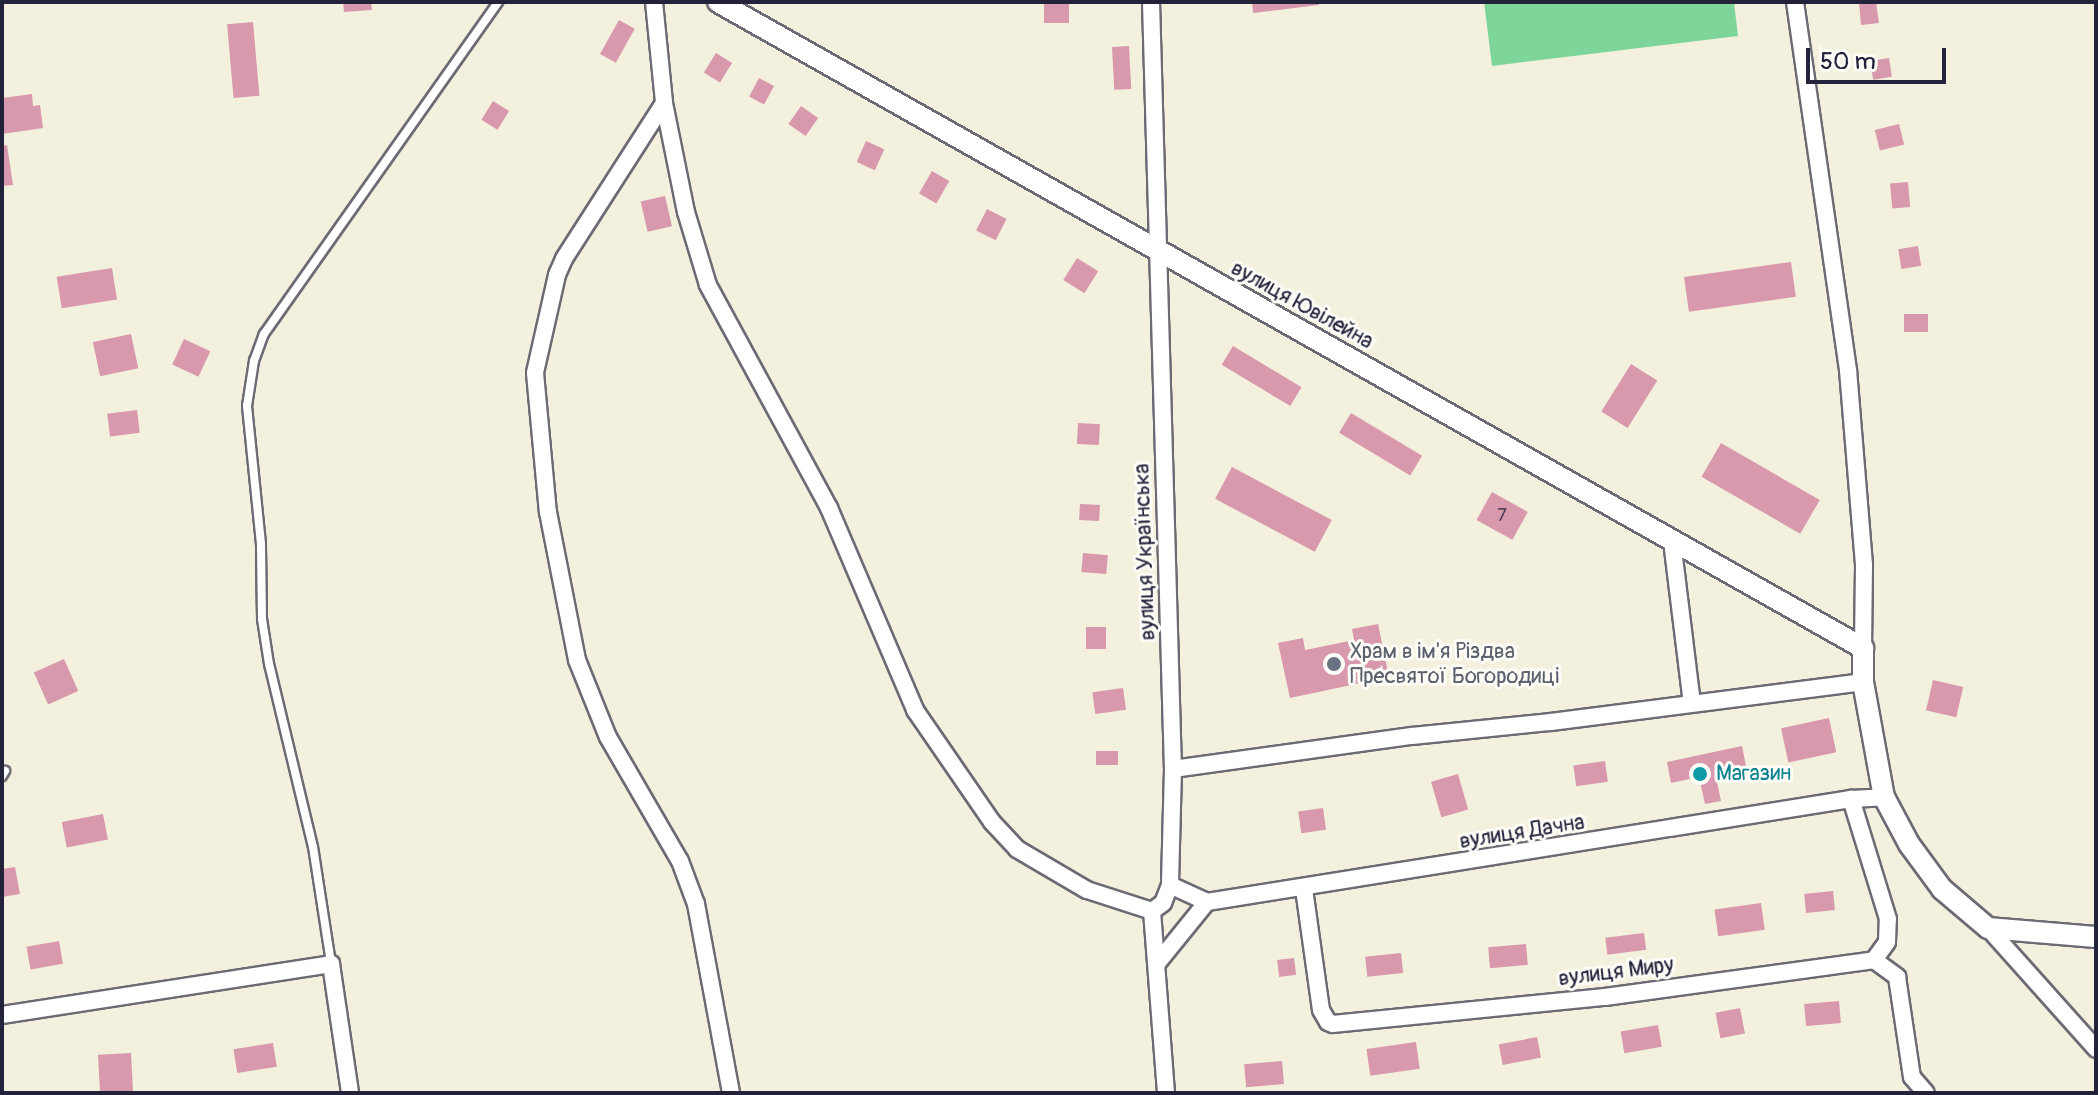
<!DOCTYPE html>
<html>
<head>
<meta charset="utf-8">
<style>
	body { margin:0 }
	#map { position:relative; width:2098px; height:1095px; overflow:hidden; background:#f4f0de; font-family:Pangolin,sans-serif }
	div>[style] { position:absolute }
	[style*='--x'] { left:calc(var(--x)*1px); top:calc(var(--y)*1px); width:calc(var(--w)*1px); rotate:calc(var(--a)*1deg) }
	.green>* { inset:0; background:#7ed599 }
	.building>* { inset:0; background:#d899ac; transform-origin:0 0 }
	.roads { filter:drop-shadow(2px 0 #6c6a74) drop-shadow(-2px 0 #6c6a74) drop-shadow(0 2px #6c6a74) drop-shadow(0 -2px #6c6a74) }
	.service>* { height:8px; margin:-4px; padding:0 4px; transform-origin:4px; border-radius:4px; background:#fff }
	.minor>* { height:16px; margin:-8px; padding:0 8px; transform-origin:8px; border-radius:8px; background:#fff }
	.tertiary>* { height:20px; margin:-10px; padding:0 10px; transform-origin:10px; border-radius:10px; background:#fff }
	.dots>* { width:22px; height:22px; translate:-50% -50%; box-sizing:border-box; border:4px solid #fdfcf7; border-radius:50% }
	span { translate:-50% -50%; white-space:nowrap; text-align:center; line-height:1.15; -webkit-text-stroke:6px #fdfcf7; paint-order:stroke }
	.number-label { font-size:18px; color:#504057 }
	.number-label span { -webkit-text-stroke-width:0 }
	.street-label { font-size:22px; color:#22223b }
	.worship-label { font-size:22px; color:#5b616d }
	.left { translate:0 -50%; text-align:left }
	.culture-label { font-size:22px; color:#0d838f }
	.frame { position:absolute; inset:0; border:4px solid #22223b; pointer-events:none }
	.scale { position:absolute; left:1806px; top:48px; width:140px; height:36px; box-sizing:border-box; border:4px solid #22223b; border-top:0; padding-left:10px; font-size:24px; line-height:28px; white-space:nowrap; color:#22223b; -webkit-text-stroke:6px #fdfcf7; paint-order:stroke }
</style>
</head>
<body>
<div id="map">
	<div class="green">
		<div style="clip-path:polygon(1484px 2px,1734px 2px,1738px 36px,1492px 66px)"></div>
	</div>
	<div class="building">
		<div style="clip-path:polygon(343px 2px,371px 2px,372px 10px,344px 12px)"></div>
		<div style="left:1044px;top:2px;width:25px;height:21px"></div>
		<div style="clip-path:polygon(1252px 2px,1318px 2px,1319px 5px,1253px 13px)"></div>
		<div style="clip-path:polygon(1859px 2px,1876px 2px,1879px 23px,1861px 25px)"></div>
		<div style="left:619px;top:20px;width:18px;height:39px;rotate:29deg"></div>
		<div style="left:253px;top:22px;width:74px;height:26px;rotate:85deg"></div>
		<div style="left:1129px;top:46px;width:43px;height:17px;rotate:87deg"></div>
		<div style="left:716px;top:53px;width:19px;height:23px;rotate:32deg"></div>
		<div style="left:1889px;top:58px;width:19px;height:19px;rotate:81deg"></div>
		<div style="left:759px;top:78px;width:17px;height:21px;rotate:28deg"></div>
		<div style="clip-path:polygon(32px 94px,33px 106px,40px 105px,43px 128px,2px 134px,2px 98px)"></div>
		<div style="left:493px;top:101px;width:19px;height:22px;rotate:32deg"></div>
		<div style="left:801px;top:106px;width:21px;height:22px;rotate:35deg"></div>
		<div style="left:1899px;top:124px;width:21px;height:25px;rotate:76deg"></div>
		<div style="left:866px;top:141px;width:20px;height:23px;rotate:24deg"></div>
		<div style="clip-path:polygon(7px 145px,13px 185px,2px 186px,2px 146px)"></div>
		<div style="left:932px;top:171px;width:20px;height:26px;rotate:30deg"></div>
		<div style="left:1908px;top:182px;width:25px;height:18px;rotate:85deg"></div>
		<div style="left:665px;top:196px;width:31px;height:25px;rotate:77deg"></div>
		<div style="left:987px;top:209px;width:22px;height:24px;rotate:27deg"></div>
		<div style="left:1918px;top:246px;width:20px;height:20px;rotate:81deg"></div>
		<div style="left:1077px;top:258px;width:25px;height:26px;rotate:32deg"></div>
		<div style="left:1791px;top:262px;width:35px;height:108px;rotate:82deg"></div>
		<div style="left:112px;top:268px;width:32px;height:56px;rotate:81deg"></div>
		<div style="left:1928px;top:314px;width:18px;height:24px;rotate:90deg"></div>
		<div style="left:131px;top:334px;width:35px;height:39px;rotate:78deg"></div>
		<div style="left:184px;top:339px;width:29px;height:28px;rotate:25deg"></div>
		<div style="left:1233px;top:346px;width:80px;height:22px;rotate:31deg"></div>
		<div style="left:1631px;top:364px;width:31px;height:56px;rotate:32deg"></div>
		<div style="left:137px;top:410px;width:23px;height:30px;rotate:83deg"></div>
		<div style="left:1351px;top:413px;width:83px;height:23px;rotate:31deg"></div>
		<div style="left:1078px;top:423px;width:22px;height:21px;rotate:3deg"></div>
		<div style="left:1721px;top:443px;width:114px;height:39px;rotate:30deg"></div>
		<div style="left:1232px;top:467px;width:113px;height:36px;rotate:28deg"></div>
		<div style="left:1492px;top:492px;width:41px;height:32px;rotate:29deg"></div>
		<div style="left:1080px;top:504px;width:20px;height:16px;rotate:3deg"></div>
		<div style="left:1083px;top:553px;width:25px;height:19px;rotate:5deg"></div>
		<div style="clip-path:polygon(1378px 624px,1389px 677px,1290px 698px,1278px 643px,1303px 638px,1305px 650px,1354px 640px,1352px 629px)"></div>
		<div style="left:1086px;top:627px;width:20px;height:22px"></div>
		<div style="left:64px;top:659px;width:35px;height:33px;rotate:66deg"></div>
		<div style="left:1933px;top:680px;width:31px;height:31px;rotate:13deg"></div>
		<div style="left:1123px;top:688px;width:22px;height:31px;rotate:82deg"></div>
		<div style="left:1829px;top:718px;width:35px;height:49px;rotate:78deg"></div>
		<div style="clip-path:polygon(1742px 746px,1747px 771px,1716px 777px,1721px 801px,1705px 804px,1699px 777px,1671px 783px,1667px 762px)"></div>
		<div style="left:1118px;top:751px;width:14px;height:22px;rotate:90deg"></div>
		<div style="left:1605px;top:761px;width:21px;height:32px;rotate:82deg"></div>
		<div style="left:1458px;top:774px;width:37px;height:28px;rotate:74deg"></div>
		<div style="left:1323px;top:808px;width:22px;height:25px;rotate:82deg"></div>
		<div style="left:103px;top:814px;width:26px;height:42px;rotate:79deg"></div>
		<div style="clip-path:polygon(15px 867px,20px 894px,2px 897px,2px 869px)"></div>
		<div style="left:1833px;top:891px;width:19px;height:29px;rotate:84deg"></div>
		<div style="left:1761px;top:903px;width:27px;height:47px;rotate:82deg"></div>
		<div style="left:1644px;top:933px;width:17px;height:39px;rotate:83deg"></div>
		<div style="left:59px;top:941px;width:23px;height:33px;rotate:80deg"></div>
		<div style="left:1526px;top:944px;width:21px;height:38px;rotate:85deg"></div>
		<div style="left:1401px;top:953px;width:20px;height:36px;rotate:84deg"></div>
		<div style="left:1294px;top:958px;width:17px;height:17px;rotate:83deg"></div>
		<div style="left:1839px;top:1001px;width:22px;height:35px;rotate:85deg"></div>
		<div style="left:1740px;top:1008px;width:26px;height:25px;rotate:79deg"></div>
		<div style="left:1658px;top:1025px;width:22px;height:38px;rotate:80deg"></div>
		<div style="left:1537px;top:1037px;width:21px;height:39px;rotate:79deg"></div>
		<div style="left:1416px;top:1042px;width:27px;height:50px;rotate:82deg"></div>
		<div style="left:273px;top:1043px;width:24px;height:40px;rotate:81deg"></div>
		<div style="left:131px;top:1053px;width:40px;height:33px;rotate:87deg"></div>
		<div style="left:1282px;top:1061px;width:23px;height:38px;rotate:85deg"></div>
	</div>
	<div class="roads">
		<div class="service">
			<div style="--x:2;--y:776;--w:6;--a:-59"></div>
			<div style="--x:331;--y:963;--w:117;--a:-98.8"></div>
			<div style="--x:313;--y:847;--w:188;--a:-103.5"></div>
			<div style="--x:269;--y:664;--w:46;--a:-98.8"></div>
			<div style="--x:262;--y:619;--w:75;--a:-90.8"></div>
			<div style="--x:261;--y:544;--w:139;--a:-95.8"></div>
			<div style="--x:247;--y:406;--w:46;--a:-81.2"></div>
			<div style="--x:254;--y:361;--w:29;--a:-70"></div>
			<div style="--x:264;--y:334;--w:406;--a:-54.8"></div>
		</div>
		<div class="minor">
			<div style="--x:654;--y:2;--w:101;--a:84.3"></div>
			<div style="--x:664;--y:103;--w:111;--a:78.6"></div>
			<div style="--x:686;--y:212;--w:76;--a:73.2"></div>
			<div style="--x:708;--y:285;--w:254;--a:61.5"></div>
			<div style="--x:829;--y:508;--w:220;--a:66.9"></div>
			<div style="--x:915;--y:710;--w:136;--a:55.5"></div>
			<div style="--x:992;--y:822;--w:37;--a:47"></div>
			<div style="--x:1017;--y:849;--w:81;--a:30.4"></div>
			<div style="--x:1087;--y:890;--w:68;--a:17.9"></div>
			<div style="--x:1151;--y:2;--w:767;--a:88.36"></div>
			<div style="--x:1173;--y:769;--w:116;--a:91.5"></div>
			<div style="--x:1170;--y:885;--w:19;--a:111"></div>
			<div style="--x:1163;--y:903;--w:14;--a:144"></div>
			<div style="--x:1152;--y:911;--w:183;--a:85.6"></div>
			<div style="--x:1795;--y:2;--w:372;--a:81.8"></div>
			<div style="--x:1848;--y:370;--w:197;--a:85.3"></div>
			<div style="--x:1864;--y:566;--w:82;--a:90.7"></div>
			<div style="--x:664;--y:103;--w:185;--a:122.7"></div>
			<div style="--x:564;--y:259;--w:17;--a:114"></div>
			<div style="--x:557;--y:275;--w:100;--a:102.7"></div>
			<div style="--x:535;--y:373;--w:140;--a:84.7"></div>
			<div style="--x:548;--y:512;--w:151;--a:78.9"></div>
			<div style="--x:577;--y:660;--w:83;--a:68.1"></div>
			<div style="--x:608;--y:737;--w:143;--a:59.9"></div>
			<div style="--x:680;--y:861;--w:46;--a:69.6"></div>
			<div style="--x:696;--y:904;--w:192;--a:79.5"></div>
			<div style="--x:1672;--y:541;--w:163;--a:83"></div>
			<div style="--x:1173;--y:769;--w:241;--a:-7.9"></div>
			<div style="--x:1412;--y:736;--w:140;--a:-5.8"></div>
			<div style="--x:1551;--y:722;--w:315;--a:-7.3"></div>
			<div style="--x:1170;--y:885;--w:41;--a:24.7"></div>
			<div style="--x:1207;--y:902;--w:652;--a:-9.09"></div>
			<div style="--x:1851;--y:799;--w:33;--a:-3"></div>
			<div style="--x:1304;--y:889;--w:122;--a:82"></div>
			<div style="--x:1321;--y:1010;--w:14;--a:60"></div>
			<div style="--x:1328;--y:1022;--w:5;--a:22"></div>
			<div style="--x:1333;--y:1024;--w:273;--a:-5.7"></div>
			<div style="--x:1605;--y:997;--w:272;--a:-7.8"></div>
			<div style="--x:1874;--y:960;--w:22;--a:-54"></div>
			<div style="--x:1887;--y:942;--w:23;--a:-88"></div>
			<div style="--x:1888;--y:919;--w:126;--a:-107.1"></div>
			<div style="--x:1988;--y:928;--w:162;--a:48.2"></div>
			<div style="--x:1874;--y:960;--w:29;--a:36"></div>
			<div style="--x:1897;--y:977;--w:101;--a:81.5"></div>
			<div style="--x:1912;--y:1077;--w:21;--a:49"></div>
			<div style="--x:1159;--y:961;--w:76;--a:-50.9"></div>
			<div style="--x:2;--y:1015;--w:333;--a:-8.8"></div>
			<div style="--x:331;--y:964;--w:130;--a:81.6"></div>
		</div>
		<div class="tertiary">
			<div style="--x:718;--y:2;--w:1315;--a:29.43"></div>
			<div style="--x:1863;--y:648;--w:34;--a:90"></div>
			<div style="--x:1863;--y:682;--w:117;--a:79.7"></div>
			<div style="--x:1884;--y:797;--w:53;--a:62"></div>
			<div style="--x:1909;--y:844;--w:56;--a:53.7"></div>
			<div style="--x:1942;--y:889;--w:60;--a:40.3"></div>
			<div style="--x:1988;--y:928;--w:108;--a:4.8"></div>
		</div>
	</div>
	<div class="dots">
		<div style="left:1334px;top:664px;background:#6b7280"></div>
		<div style="left:1700px;top:774px;background:#0f9aa8"></div>
	</div>
	<div class="number-label">
		<span style="left:1502px;top:516px">7</span>
	</div>
	<div class="street-label">
		<span style="left:1302px;top:305px;rotate:29deg">вулиця Ювілейна</span>
		<span style="left:1145px;top:552px;rotate:-92deg">вулиця Українська</span>
		<span style="left:1522px;top:832px;rotate:-9deg">вулиця Дачна</span>
		<span style="left:1616px;top:972px;rotate:-7deg">вулиця Миру</span>
	</div>
	<div class="worship-label">
		<span class="left" style="left:1350px;top:664px">Храм в ім'я Різдва<br>Пресвятої Богородиці</span>
	</div>
	<div class="culture-label">
		<span class="left" style="left:1716px;top:774px">Магазин</span>
	</div>
	<div class="frame"></div>
	<div class="scale">50 m</div>
</div>
</body>
</html>
